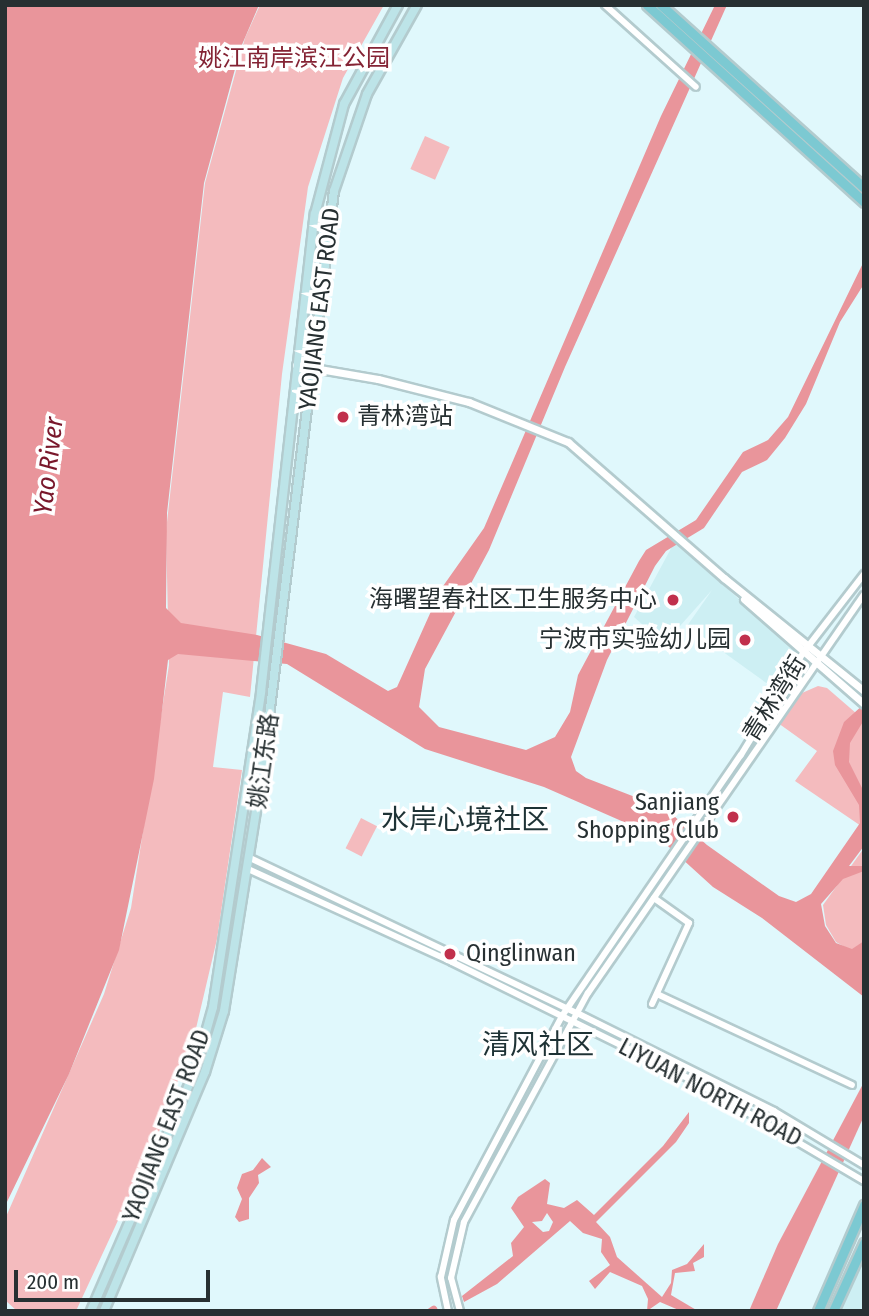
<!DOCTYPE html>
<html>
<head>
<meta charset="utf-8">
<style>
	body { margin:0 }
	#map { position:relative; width:869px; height:1316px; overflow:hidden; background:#e0f8fc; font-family:"Fira Sans Condensed","Noto Sans SC",sans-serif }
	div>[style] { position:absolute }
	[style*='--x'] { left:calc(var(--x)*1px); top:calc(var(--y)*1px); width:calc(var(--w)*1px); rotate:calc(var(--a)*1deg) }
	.built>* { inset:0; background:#cdeff3 }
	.green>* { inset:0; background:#f4bbbe; transform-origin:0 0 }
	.water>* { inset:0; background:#e9959b }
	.canal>* { height:7px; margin:-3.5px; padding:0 3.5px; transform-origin:3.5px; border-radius:3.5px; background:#e9959b }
	.roads { filter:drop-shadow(2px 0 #b3cbce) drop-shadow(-2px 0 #b3cbce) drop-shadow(0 2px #b3cbce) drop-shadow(0 -2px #b3cbce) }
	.minor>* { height:6px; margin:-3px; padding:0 3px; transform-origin:3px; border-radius:3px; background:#fff }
	.tertiary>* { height:7px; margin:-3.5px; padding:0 3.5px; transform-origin:3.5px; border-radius:3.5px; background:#fff }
	.secondary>* { height:8px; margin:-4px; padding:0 4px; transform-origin:4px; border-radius:4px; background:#bde4e8 }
	.primary>* { height:9px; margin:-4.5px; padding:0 4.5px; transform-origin:4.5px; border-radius:4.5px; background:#7cc9d2 }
	.dots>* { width:19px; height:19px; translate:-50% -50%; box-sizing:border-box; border:4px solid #fff; border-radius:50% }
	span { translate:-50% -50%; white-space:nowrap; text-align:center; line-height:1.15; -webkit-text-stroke:7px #fff; paint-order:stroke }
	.park-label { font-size:24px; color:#842334 }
	.street-label { font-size:24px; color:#273032 }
	.poi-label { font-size:24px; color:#273032 }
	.left { translate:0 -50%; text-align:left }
	.right { translate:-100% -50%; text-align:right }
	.water-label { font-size:26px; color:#79172b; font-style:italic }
	.quarter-label { font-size:28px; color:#1e3235 }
	.frame { position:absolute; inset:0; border:7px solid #273032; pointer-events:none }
	.scale { position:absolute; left:14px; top:1270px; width:196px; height:32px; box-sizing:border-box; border:4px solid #273032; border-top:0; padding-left:9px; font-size:21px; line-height:24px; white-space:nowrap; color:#273032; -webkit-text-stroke:5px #fff; paint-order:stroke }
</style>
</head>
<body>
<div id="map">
	<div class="built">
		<div style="clip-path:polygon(675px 541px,799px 654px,776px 690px,687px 626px,712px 590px,664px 644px,634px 617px)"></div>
		<div style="clip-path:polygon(864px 1256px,864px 1311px,839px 1311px)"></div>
	</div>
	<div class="green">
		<div style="clip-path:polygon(260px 5px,384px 5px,343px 78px,308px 187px,282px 374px,250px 697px,223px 692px,213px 767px,242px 770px,217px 939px,194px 1037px,159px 1132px,76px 1311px,17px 1311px,5px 1300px,5px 1219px,104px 994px,131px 908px,169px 665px,166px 531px,205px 183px,245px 38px)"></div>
		<div style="left:425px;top:136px;width:27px;height:36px;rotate:24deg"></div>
		<div style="clip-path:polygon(818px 686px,827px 688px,864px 720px,864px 828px,795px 781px,817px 751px,778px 723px,802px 693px)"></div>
		<div style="left:361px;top:818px;width:18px;height:34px;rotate:27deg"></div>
		<div style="clip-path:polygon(864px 848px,864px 958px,836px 942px,826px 925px,823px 905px)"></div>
	</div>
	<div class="water">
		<div style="clip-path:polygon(5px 5px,259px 5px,241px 47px,204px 183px,167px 513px,166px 608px,181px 623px,257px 635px,326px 654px,388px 691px,397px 687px,441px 589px,484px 528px,661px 116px,715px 5px,727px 5px,565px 367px,489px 550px,425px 669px,419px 707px,439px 727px,526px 750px,555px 737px,570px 712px,578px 675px,639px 561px,646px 550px,696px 520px,743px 452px,768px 440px,788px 417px,864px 261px,864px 284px,840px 322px,806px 404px,785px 438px,767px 460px,742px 472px,704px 528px,666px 551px,655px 566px,607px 660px,571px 757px,576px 771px,586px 778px,666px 809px,707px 845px,779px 896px,796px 902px,811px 894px,860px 823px,859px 805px,835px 765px,833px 751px,844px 722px,864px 704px,864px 720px,850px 743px,849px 762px,864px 792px,864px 846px,849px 866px,864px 866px,864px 871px,843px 879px,821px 904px,825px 926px,836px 943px,852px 949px,864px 941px,864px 997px,762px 918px,713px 887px,658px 837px,544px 787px,425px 749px,287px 664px,178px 654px,168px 660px,154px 779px,119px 950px,69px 1074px,5px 1206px)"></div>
		<div style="clip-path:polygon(864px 1082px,864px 1116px,776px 1311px,749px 1311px,778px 1244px)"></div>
		<div style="clip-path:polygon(evenodd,689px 1112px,689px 1123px,676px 1142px,596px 1222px,610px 1237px,617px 1257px,662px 1297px,671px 1283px,672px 1270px,687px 1264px,704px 1244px,704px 1257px,693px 1263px,695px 1271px,675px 1273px,671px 1295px,698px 1311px,681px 1311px,660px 1302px,647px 1311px,648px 1299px,642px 1286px,610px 1272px,595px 1289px,589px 1281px,610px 1265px,601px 1252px,602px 1239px,583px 1233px,570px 1221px,497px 1284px,464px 1302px,462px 1296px,513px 1256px,511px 1243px,524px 1227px,511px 1208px,518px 1197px,545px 1179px,550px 1183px,547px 1204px,564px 1208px,577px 1200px,594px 1215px,663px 1146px,689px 1112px,547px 1213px,553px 1222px,549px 1231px,543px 1232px,532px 1222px,542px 1221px,547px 1213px)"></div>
		<div style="clip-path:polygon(262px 1158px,271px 1167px,258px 1175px,259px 1183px,249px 1198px,249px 1219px,239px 1222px,235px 1217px,242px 1199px,237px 1188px,242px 1174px,253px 1170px)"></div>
	</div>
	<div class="canal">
		<div style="--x:430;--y:1311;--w:4;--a:-34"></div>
	</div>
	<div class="roads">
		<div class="minor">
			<div style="--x:605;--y:5;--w:122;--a:42"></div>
			<div style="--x:250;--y:858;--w:362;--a:25.4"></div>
			<div style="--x:577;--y:1013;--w:220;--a:26.4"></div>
			<div style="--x:774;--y:1111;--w:105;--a:31"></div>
			<div style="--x:248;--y:869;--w:224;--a:24.5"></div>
			<div style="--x:452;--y:962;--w:270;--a:26.2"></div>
			<div style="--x:694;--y:1081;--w:197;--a:30.5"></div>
			<div style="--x:657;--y:994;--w:215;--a:25"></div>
			<div style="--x:652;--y:1004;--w:89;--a:-65.4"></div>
			<div style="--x:689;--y:923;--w:43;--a:-144.5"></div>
			<div style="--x:448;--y:1311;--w:35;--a:-102"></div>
			<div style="--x:441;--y:1277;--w:58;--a:-77.2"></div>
			<div style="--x:454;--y:1220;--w:231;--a:-62.1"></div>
			<div style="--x:562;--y:1016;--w:316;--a:-55.6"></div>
			<div style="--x:741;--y:755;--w:119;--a:-58.7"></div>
			<div style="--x:803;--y:653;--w:100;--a:-52.3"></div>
			<div style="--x:460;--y:1311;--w:34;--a:-105"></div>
			<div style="--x:451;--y:1278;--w:57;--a:-76.9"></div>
			<div style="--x:464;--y:1222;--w:260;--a:-61.6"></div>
			<div style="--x:588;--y:993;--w:484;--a:-55.3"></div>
		</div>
		<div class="tertiary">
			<div style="--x:296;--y:365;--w:83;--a:9.7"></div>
			<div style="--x:378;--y:379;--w:94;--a:14.2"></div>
			<div style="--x:469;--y:402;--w:107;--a:22"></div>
			<div style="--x:568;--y:442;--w:207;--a:41.1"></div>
			<div style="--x:724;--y:578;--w:180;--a:38.9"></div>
			<div style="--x:744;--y:599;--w:159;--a:41.2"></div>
		</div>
		<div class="secondary">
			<div style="--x:91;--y:1311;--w:265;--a:-66.6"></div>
			<div style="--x:196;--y:1068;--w:63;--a:-74.4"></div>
			<div style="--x:213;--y:1007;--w:319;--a:-81.3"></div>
			<div style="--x:261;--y:692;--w:481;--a:-83.6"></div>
			<div style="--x:315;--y:214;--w:114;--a:-75.2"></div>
			<div style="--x:344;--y:104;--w:113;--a:-61.4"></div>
			<div style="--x:104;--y:1311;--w:259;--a:-67.1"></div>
			<div style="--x:205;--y:1072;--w:64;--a:-72.7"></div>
			<div style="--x:224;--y:1011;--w:233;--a:-80.9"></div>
			<div style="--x:261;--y:781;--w:594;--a:-82.95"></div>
			<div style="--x:334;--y:191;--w:102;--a:-71.2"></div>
			<div style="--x:367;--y:94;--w:102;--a:-60.7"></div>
		</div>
		<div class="primary">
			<div style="--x:647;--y:5;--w:293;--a:42.2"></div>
			<div style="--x:661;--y:5;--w:273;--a:42"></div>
			<div style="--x:818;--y:1311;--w:116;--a:-66.5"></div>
			<div style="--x:833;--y:1311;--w:75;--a:-65.5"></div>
		</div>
	</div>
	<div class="dots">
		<div style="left:343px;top:417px;background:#c1304c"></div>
		<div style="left:673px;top:600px;background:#c1304c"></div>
		<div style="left:745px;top:640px;background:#c1304c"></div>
		<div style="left:733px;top:817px;background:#c1304c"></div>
		<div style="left:450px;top:954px;background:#c1304c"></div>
	</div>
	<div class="park-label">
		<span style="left:294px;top:59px">姚江南岸滨江公园</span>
	</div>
	<div class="street-label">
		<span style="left:320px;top:309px;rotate:-83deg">YAOJIANG EAST ROAD</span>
		<span style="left:775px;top:699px;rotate:-58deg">青林湾街</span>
		<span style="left:264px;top:761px;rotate:-82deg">姚江东路</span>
		<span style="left:710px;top:1093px;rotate:28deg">LIYUAN NORTH ROAD</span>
		<span style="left:167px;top:1126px;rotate:-69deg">YAOJIANG EAST ROAD</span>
	</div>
	<div class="poi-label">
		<span class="left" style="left:357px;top:417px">青林湾站</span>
		<span class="right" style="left:657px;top:600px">海曙望春社区卫生服务中心</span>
		<span class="right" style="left:731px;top:640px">宁波市实验幼儿园</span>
		<span class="right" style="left:719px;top:817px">Sanjiang<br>Shopping Club</span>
		<span class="left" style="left:466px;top:954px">Qinglinwan</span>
	</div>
	<div class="water-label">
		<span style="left:49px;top:466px;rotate:-83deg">Yao River</span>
	</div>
	<div class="quarter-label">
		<span style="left:465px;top:820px">水岸心境社区</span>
		<span style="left:538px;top:1045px">清风社区</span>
	</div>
	<div class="frame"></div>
	<div class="scale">200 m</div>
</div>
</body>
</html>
